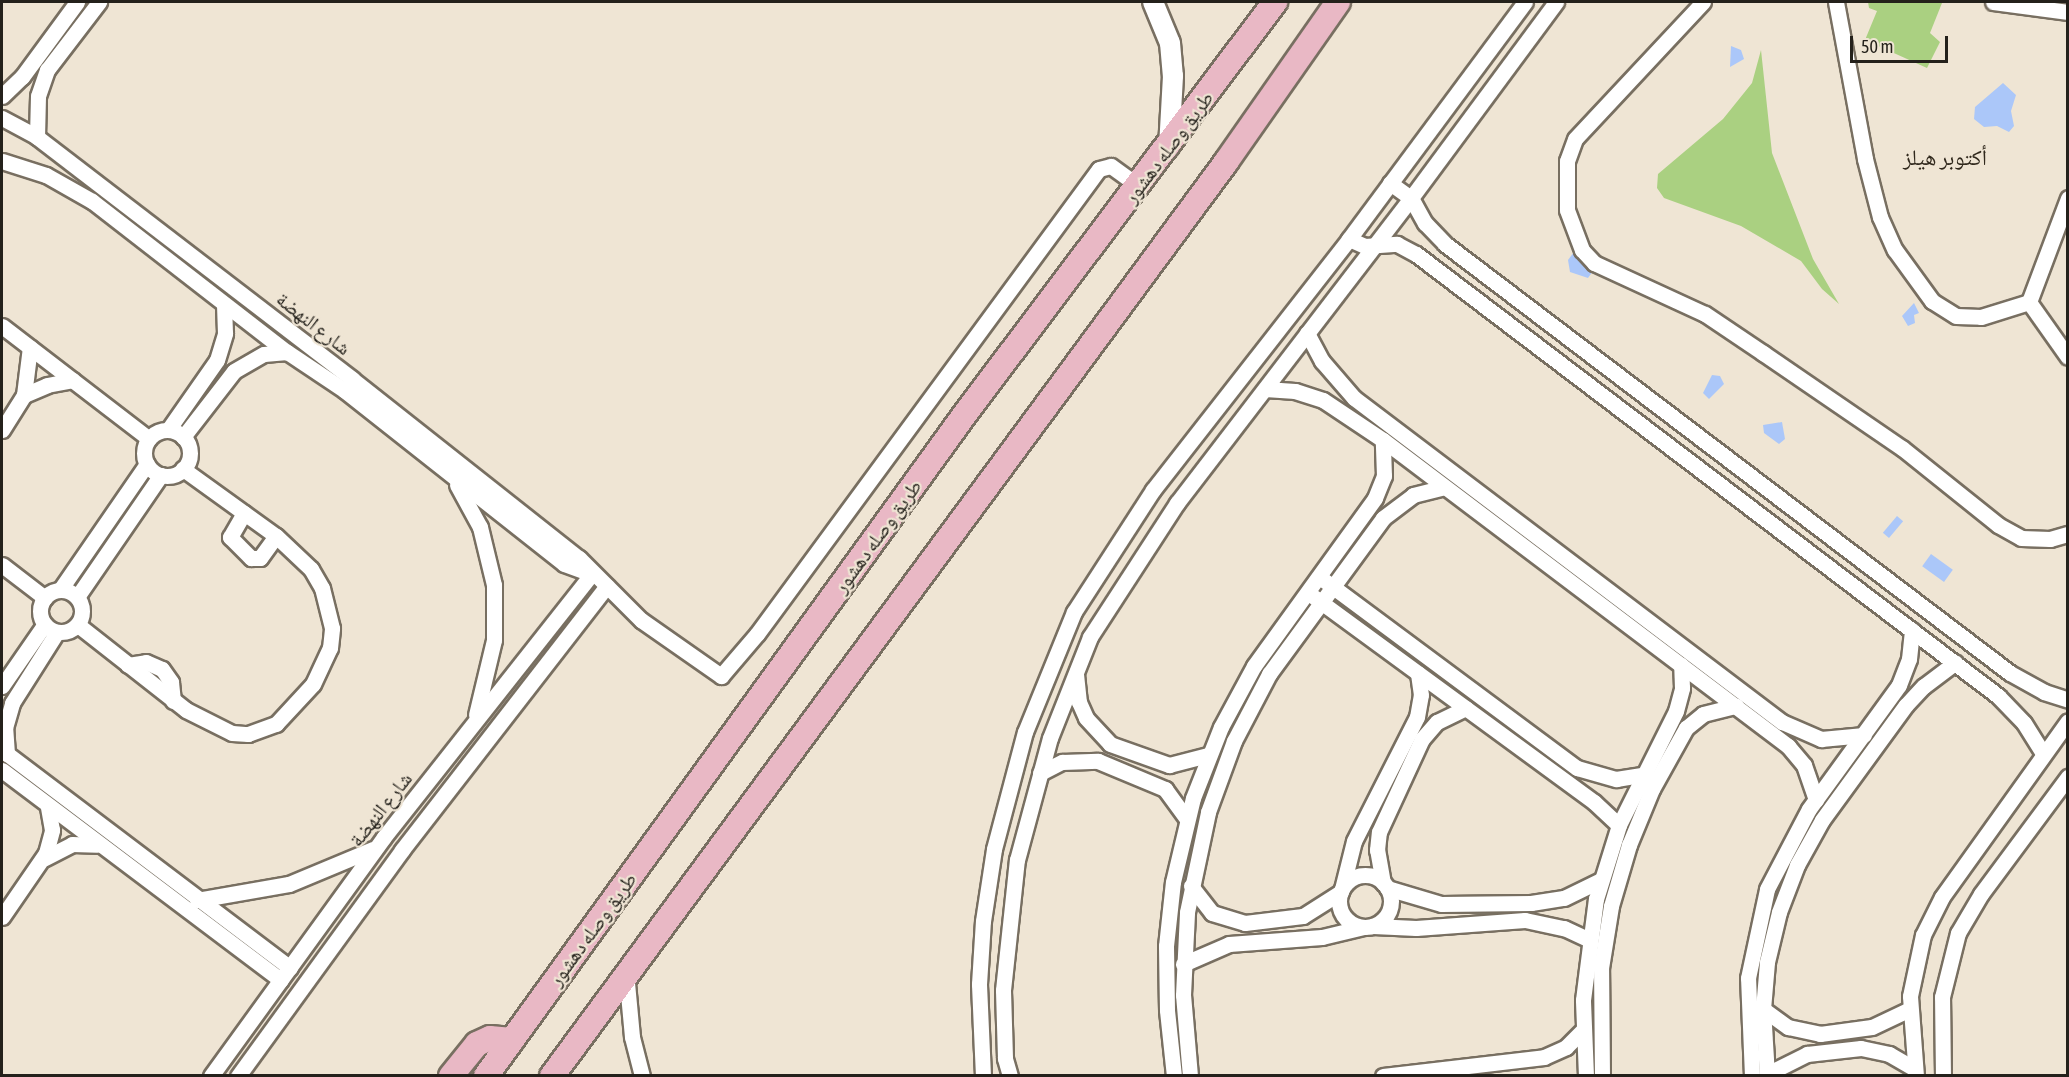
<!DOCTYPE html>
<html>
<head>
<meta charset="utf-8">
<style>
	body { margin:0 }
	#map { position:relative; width:2069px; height:1077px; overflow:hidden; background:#efe5d4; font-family:"Asap Condensed","Noto Naskh Arabic",sans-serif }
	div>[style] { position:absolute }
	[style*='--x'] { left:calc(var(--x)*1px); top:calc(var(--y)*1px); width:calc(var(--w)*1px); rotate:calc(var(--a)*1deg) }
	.green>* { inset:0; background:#aad081 }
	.water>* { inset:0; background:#abc7f9; transform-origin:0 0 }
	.roads { filter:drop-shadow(2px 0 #786f61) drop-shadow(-2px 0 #786f61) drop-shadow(0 2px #786f61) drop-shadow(0 -2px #786f61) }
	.minor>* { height:15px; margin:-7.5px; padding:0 7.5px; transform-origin:7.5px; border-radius:7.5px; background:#fff }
	.minor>.ring { margin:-7.5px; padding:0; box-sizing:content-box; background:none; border:15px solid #fff; border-radius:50% }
	.tertiary>* { height:20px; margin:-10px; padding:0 10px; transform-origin:10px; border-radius:10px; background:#fff }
	.primary>* { height:24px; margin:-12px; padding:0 12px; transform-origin:12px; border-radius:12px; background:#e9b8c5 }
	span { translate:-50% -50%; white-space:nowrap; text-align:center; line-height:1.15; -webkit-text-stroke:4.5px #efe5d4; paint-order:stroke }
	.street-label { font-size:20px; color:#24211b }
	.quarter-label { font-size:22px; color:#31291d }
	.frame { position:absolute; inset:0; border:3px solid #24211b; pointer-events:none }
	.scale { position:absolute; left:1850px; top:36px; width:98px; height:27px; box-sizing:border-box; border:3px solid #24211b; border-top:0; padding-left:8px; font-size:18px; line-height:21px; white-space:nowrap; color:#24211b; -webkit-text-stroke:4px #efe5d4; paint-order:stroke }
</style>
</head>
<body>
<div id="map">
	<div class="green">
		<div style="clip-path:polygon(1868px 2px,1942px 3px,1930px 33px,1940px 42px,1927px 68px,1865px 40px,1877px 11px,1869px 8px)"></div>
		<div style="clip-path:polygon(1761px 50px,1772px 153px,1813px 259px,1839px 304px,1822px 289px,1801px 261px,1741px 226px,1664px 198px,1657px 188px,1658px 174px,1723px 119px,1752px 83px)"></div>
	</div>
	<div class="water">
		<div style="clip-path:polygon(1731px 46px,1741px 50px,1744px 59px,1730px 67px)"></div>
		<div style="clip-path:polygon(2003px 83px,2016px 95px,2011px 111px,2014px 126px,2009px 132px,1997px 126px,1984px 127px,1974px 119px,1975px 107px)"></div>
		<div style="clip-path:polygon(1574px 252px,1593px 271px,1588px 278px,1570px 272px,1568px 260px)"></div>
		<div style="clip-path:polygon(1914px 303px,1919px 313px,1914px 315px,1915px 323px,1908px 326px,1902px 316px)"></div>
		<div style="clip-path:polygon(1712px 375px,1720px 376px,1724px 384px,1709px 399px,1703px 393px)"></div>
		<div style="clip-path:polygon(1782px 422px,1785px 439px,1779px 444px,1764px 433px,1763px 425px)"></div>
		<div style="left:1897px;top:516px;width:8px;height:22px;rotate:40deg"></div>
		<div style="left:1931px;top:554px;width:27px;height:15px;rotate:36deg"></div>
	</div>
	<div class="roads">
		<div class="minor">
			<div style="--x:1703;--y:2;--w:187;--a:133.1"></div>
			<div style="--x:1575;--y:139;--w:23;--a:110"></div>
			<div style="--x:1567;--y:161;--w:49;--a:90"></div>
			<div style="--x:1567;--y:210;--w:43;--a:69.4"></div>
			<div style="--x:1582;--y:250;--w:18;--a:47"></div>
			<div style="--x:1594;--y:263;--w:122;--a:24.7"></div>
			<div style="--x:1705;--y:314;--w:70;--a:33.9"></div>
			<div style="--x:1763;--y:353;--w:168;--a:34.4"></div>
			<div style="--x:1902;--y:448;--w:123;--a:38.7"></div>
			<div style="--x:1998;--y:525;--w:26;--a:29"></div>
			<div style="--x:2021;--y:538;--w:29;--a:2"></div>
			<div style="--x:2050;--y:539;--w:19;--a:-16"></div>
			<div style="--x:1836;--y:2;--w:160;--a:79.5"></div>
			<div style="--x:1865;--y:159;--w:60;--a:75.5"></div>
			<div style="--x:1880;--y:217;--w:36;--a:66"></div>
			<div style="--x:1895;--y:250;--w:63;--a:54"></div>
			<div style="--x:1932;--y:301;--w:28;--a:32"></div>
			<div style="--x:1956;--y:316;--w:25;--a:2"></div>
			<div style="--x:1981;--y:317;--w:50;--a:-17.4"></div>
			<div style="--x:2029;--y:302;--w:111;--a:-69.4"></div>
			<div style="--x:1993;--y:2;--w:76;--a:7.6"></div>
			<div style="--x:2;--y:96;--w:28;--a:-44"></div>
			<div style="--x:22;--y:77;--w:93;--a:-53.7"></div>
			<div style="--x:2;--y:118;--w:40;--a:28"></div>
			<div style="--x:37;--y:137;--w:397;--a:37.5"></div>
			<div style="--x:352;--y:379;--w:289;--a:38.3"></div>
			<div style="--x:579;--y:558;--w:88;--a:45"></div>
			<div style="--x:641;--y:620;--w:98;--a:35"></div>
			<div style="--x:721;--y:676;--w:55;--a:-49.4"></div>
			<div style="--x:757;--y:634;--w:577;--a:-53.67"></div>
			<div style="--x:1099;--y:169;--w:12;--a:-14"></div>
			<div style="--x:1111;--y:166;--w:34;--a:36"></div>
			<div style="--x:37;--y:137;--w:41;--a:-88.6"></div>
			<div style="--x:38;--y:96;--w:28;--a:-71"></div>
			<div style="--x:47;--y:70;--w:86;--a:-52.6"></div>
			<div style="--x:2;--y:161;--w:46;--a:17.7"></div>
			<div style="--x:46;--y:175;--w:53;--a:29.5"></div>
			<div style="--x:92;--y:201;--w:247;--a:37.8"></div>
			<div style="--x:287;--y:352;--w:69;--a:33.7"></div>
			<div style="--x:344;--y:390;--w:280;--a:38.3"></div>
			<div style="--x:564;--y:564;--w:30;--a:20"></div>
			<div style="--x:1390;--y:183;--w:26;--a:36"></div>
			<div style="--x:1411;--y:198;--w:29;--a:61"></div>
			<div style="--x:1425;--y:223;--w:29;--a:46"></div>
			<div style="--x:1445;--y:244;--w:709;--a:37.21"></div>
			<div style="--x:2010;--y:673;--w:39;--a:29"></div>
			<div style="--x:2044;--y:692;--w:25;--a:18"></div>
			<div style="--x:1349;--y:239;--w:17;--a:24"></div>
			<div style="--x:1365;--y:246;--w:32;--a:-4"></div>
			<div style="--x:1397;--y:244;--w:21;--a:28"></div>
			<div style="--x:1416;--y:254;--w:731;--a:37.21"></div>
			<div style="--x:1998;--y:696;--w:37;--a:46"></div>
			<div style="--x:2024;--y:723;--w:36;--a:58"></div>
			<div style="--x:2029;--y:302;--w:67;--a:54.7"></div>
			<div style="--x:2;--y:326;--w:185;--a:37.5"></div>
			<div style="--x:1307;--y:333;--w:32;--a:62"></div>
			<div style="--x:1322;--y:361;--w:49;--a:49.1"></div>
			<div style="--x:1354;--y:398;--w:537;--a:37.13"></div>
			<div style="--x:1782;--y:722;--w:43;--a:23.6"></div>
			<div style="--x:1821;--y:739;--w:43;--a:-5.3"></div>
			<div style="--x:1265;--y:389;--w:30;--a:4"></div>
			<div style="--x:1295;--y:391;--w:29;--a:18"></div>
			<div style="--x:1323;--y:400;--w:72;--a:33.7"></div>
			<div style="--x:1383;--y:440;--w:508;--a:37.07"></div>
			<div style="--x:1788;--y:746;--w:25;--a:50"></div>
			<div style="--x:1804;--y:765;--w:37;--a:71"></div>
			<div style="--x:24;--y:395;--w:25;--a:-23"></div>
			<div style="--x:47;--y:385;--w:26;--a:-11"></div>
			<div style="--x:2;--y:430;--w:41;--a:-57.8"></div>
			<div style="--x:24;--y:395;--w:48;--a:-82.9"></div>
			<div style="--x:168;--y:430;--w:85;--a:-55"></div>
			<div style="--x:217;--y:360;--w:28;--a:-73"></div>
			<div style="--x:225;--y:333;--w:29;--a:-92"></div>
			<div class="ring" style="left:144px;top:430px;width:31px;height:31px"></div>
			<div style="--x:183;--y:437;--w:83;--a:-52.3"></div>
			<div style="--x:234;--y:371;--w:34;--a:-30"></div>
			<div style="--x:264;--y:354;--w:23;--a:-5"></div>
			<div style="--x:457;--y:485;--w:48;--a:61.3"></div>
			<div style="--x:480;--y:527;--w:60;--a:76.4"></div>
			<div style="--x:494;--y:585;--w:55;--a:90"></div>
			<div style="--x:494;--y:640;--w:77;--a:103.5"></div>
			<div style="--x:244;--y:513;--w:28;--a:120"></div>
			<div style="--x:230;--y:537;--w:30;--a:45"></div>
			<div style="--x:251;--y:558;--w:9;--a:0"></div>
			<div style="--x:260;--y:558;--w:27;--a:-54"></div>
			<div style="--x:2;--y:565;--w:54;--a:37.5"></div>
			<div style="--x:1325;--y:581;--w:314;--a:36.6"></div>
			<div style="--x:1577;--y:768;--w:41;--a:15.8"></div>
			<div style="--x:1616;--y:779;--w:26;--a:-9"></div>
			<div style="--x:60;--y:590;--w:153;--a:-55.4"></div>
			<div class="ring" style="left:40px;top:590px;width:27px;height:27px"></div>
			<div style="--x:77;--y:597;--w:148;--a:-55.5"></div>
			<div style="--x:1314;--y:597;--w:347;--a:36.2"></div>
			<div style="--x:1594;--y:802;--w:34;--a:43"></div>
			<div style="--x:78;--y:625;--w:137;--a:38.2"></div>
			<div style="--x:186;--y:710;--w:51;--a:26.6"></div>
			<div style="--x:232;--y:733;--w:16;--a:4"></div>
			<div style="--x:248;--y:734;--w:30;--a:-20"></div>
			<div style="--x:276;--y:724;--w:54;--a:-47.2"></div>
			<div style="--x:313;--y:684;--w:40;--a:-65"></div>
			<div style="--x:330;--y:648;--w:20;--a:-84"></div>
			<div style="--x:332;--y:628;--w:41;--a:-104"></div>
			<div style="--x:322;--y:588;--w:22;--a:-120"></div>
			<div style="--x:311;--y:569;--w:48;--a:-136.7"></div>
			<div style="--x:276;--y:536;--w:115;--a:-144.2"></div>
			<div style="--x:128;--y:665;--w:18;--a:-9"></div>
			<div style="--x:146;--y:662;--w:17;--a:24"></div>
			<div style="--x:162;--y:669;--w:16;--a:55"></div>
			<div style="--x:171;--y:682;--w:19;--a:84"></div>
			<div style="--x:1076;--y:674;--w:28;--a:84"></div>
			<div style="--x:1079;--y:702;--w:17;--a:66"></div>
			<div style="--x:1086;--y:718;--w:35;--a:47"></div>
			<div style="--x:1110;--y:744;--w:63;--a:19.6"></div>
			<div style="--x:1169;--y:765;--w:40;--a:-14.4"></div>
			<div style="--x:2;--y:686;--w:75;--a:-55.3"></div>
			<div style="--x:2;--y:750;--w:361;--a:37.1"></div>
			<div style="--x:7;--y:754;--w:26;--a:-94"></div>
			<div style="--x:5;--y:728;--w:26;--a:-74"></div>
			<div style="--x:12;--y:703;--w:84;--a:-57.6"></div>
			<div style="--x:2;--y:770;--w:349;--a:37"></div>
			<div style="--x:1040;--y:773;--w:25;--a:-27"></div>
			<div style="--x:1062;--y:762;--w:36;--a:-2"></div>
			<div style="--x:1098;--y:761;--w:73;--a:22.7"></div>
			<div style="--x:1165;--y:789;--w:37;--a:54"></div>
			<div style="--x:45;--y:858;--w:30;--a:-27"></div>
			<div style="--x:72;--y:844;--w:25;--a:2"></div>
			<div class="ring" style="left:1339px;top:875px;width:37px;height:37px"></div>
			<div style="--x:1383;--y:883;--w:34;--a:-100"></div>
			<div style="--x:1377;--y:850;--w:18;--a:-84"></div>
			<div style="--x:1379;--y:832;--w:102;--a:-65.2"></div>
			<div style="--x:1422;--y:739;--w:23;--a:-49"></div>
			<div style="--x:1437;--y:722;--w:32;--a:-26"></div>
			<div style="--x:1191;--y:886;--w:34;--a:52"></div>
			<div style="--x:1212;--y:913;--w:34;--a:17"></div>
			<div style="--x:1245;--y:923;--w:58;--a:-6.9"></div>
			<div style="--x:1303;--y:916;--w:45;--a:-32.3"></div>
			<div style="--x:1387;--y:888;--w:56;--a:16.5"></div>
			<div style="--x:1441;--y:904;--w:90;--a:-0.6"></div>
			<div style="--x:1531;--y:903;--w:33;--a:-9"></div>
			<div style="--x:1564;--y:898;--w:41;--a:-25.9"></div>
			<div style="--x:1342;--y:889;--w:49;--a:-76"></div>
			<div style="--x:1354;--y:841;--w:139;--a:-63.1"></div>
			<div style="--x:1417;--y:717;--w:22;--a:-80"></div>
			<div style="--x:1421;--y:695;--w:22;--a:-98"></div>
			<div style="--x:197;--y:900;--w:93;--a:-9.9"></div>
			<div style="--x:289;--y:884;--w:91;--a:-22.6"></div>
			<div style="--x:2;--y:917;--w:78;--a:-55.5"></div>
			<div style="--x:46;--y:853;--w:24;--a:-75"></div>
			<div style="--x:52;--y:830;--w:23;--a:-100"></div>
			<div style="--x:1373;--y:926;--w:43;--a:2.7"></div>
			<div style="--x:1416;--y:928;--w:109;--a:-4.2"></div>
			<div style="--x:1525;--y:920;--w:40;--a:12"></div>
			<div style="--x:1564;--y:928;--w:26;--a:25"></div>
			<div style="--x:1183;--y:964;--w:50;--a:-23.5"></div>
			<div style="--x:1229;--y:944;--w:93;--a:-4.3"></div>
			<div style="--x:1322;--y:937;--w:43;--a:-13.4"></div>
			<div style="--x:626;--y:972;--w:65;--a:84.7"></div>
			<div style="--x:632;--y:1037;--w:40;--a:75.6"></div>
			<div style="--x:1763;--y:1009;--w:31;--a:36"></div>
			<div style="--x:1788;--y:1027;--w:33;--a:12"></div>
			<div style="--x:1820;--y:1034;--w:52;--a:-7.7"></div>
			<div style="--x:1872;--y:1027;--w:42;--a:-25.3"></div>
			<div style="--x:1767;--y:1074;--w:45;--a:-26.6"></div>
			<div style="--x:1807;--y:1054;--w:54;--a:-6.3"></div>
			<div style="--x:1861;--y:1048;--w:29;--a:12"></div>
			<div style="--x:1889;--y:1054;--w:30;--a:30"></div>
			<div style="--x:211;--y:1076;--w:295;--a:-54.1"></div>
			<div style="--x:384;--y:837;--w:335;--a:-51.7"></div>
			<div style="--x:238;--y:1076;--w:279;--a:-54"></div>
			<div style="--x:402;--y:850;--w:334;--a:-52.2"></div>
			<div style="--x:983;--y:1076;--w:92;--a:-92.5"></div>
			<div style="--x:979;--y:984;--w:63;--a:-86.4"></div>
			<div style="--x:983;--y:921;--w:73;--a:-81.3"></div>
			<div style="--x:994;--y:849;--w:121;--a:-75.2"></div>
			<div style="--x:1025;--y:732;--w:130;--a:-67.8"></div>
			<div style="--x:1074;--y:612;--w:145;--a:-57.1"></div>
			<div style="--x:1153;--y:490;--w:318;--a:-52"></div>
			<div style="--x:1349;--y:239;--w:295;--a:-53.4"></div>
			<div style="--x:1010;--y:1076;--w:19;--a:-106"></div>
			<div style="--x:1005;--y:1058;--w:68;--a:-91.7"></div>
			<div style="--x:1003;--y:990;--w:131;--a:-83.9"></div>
			<div style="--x:1017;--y:860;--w:126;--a:-74.9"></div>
			<div style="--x:1050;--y:738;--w:109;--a:-68.4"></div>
			<div style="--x:1090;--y:637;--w:160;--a:-57"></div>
			<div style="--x:1177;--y:503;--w:384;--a:-52.5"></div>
			<div style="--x:1411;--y:198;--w:244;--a:-53.5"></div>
			<div style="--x:1174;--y:1076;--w:66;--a:-96.1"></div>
			<div style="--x:1167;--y:1010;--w:64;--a:-90.9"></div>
			<div style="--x:1166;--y:946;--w:64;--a:-83.8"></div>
			<div style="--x:1173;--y:882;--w:86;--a:-76.6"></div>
			<div style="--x:1193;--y:798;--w:76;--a:-68.5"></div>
			<div style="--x:1221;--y:727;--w:69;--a:-61.6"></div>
			<div style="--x:1254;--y:666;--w:207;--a:-54.2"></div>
			<div style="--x:1375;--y:498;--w:24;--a:-68"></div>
			<div style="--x:1384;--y:476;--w:36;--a:-92"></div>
			<div style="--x:1190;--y:1076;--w:81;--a:-94.9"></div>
			<div style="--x:1183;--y:995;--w:83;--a:-87.2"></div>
			<div style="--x:1187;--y:912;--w:102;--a:-78.1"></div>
			<div style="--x:1208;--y:812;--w:76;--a:-69.9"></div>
			<div style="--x:1234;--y:741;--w:76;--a:-62.4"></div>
			<div style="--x:1269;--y:674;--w:193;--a:-53.8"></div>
			<div style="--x:1383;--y:518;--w:38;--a:-37"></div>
			<div style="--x:1413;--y:495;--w:32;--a:-14"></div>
			<div style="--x:1383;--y:1076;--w:162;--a:-6.7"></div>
			<div style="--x:1544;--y:1057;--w:24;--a:-24"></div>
			<div style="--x:1566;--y:1047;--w:24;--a:-45"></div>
			<div style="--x:1586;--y:1076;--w:76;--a:-92.3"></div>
			<div style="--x:1583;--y:1000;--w:102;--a:-82.7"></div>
			<div style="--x:1596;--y:899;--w:77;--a:-72.7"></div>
			<div style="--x:1619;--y:825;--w:127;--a:-63.4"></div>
			<div style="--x:1676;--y:711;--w:24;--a:-75"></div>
			<div style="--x:1682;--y:688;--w:23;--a:-92"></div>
			<div style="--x:1602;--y:1076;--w:108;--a:-90.5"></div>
			<div style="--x:1601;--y:968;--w:63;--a:-80.8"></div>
			<div style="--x:1611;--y:906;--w:64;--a:-73.6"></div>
			<div style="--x:1629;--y:845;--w:61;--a:-67.7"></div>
			<div style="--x:1652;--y:789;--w:70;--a:-60.9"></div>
			<div style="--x:1686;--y:728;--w:22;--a:-39"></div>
			<div style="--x:1703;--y:714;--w:34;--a:-14"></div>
			<div style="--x:1752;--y:1076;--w:98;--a:-92.3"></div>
			<div style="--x:1748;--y:978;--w:91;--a:-77.9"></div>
			<div style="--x:1767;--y:889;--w:90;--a:-62.3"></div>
			<div style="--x:1809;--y:809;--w:153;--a:-54"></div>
			<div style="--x:1899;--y:685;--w:28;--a:-69"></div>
			<div style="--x:1909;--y:659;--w:29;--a:-84"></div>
			<div style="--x:1767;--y:1076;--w:67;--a:-93.4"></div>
			<div style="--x:1763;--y:1009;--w:47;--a:-85.1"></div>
			<div style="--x:1767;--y:962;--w:51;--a:-76.5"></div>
			<div style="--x:1779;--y:912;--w:50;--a:-69"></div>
			<div style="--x:1797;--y:865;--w:51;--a:-60.9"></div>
			<div style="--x:1822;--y:820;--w:142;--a:-53.9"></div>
			<div style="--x:1906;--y:705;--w:26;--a:-47"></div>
			<div style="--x:1924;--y:686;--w:39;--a:-37"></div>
			<div style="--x:1916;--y:1076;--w:80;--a:-94.3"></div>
			<div style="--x:1910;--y:996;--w:62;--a:-78"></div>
			<div style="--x:1923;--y:935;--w:42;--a:-63.4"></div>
			<div style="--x:1942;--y:897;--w:216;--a:-54.4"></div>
			<div style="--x:1943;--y:1076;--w:79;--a:-90.7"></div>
			<div style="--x:1942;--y:997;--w:66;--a:-76"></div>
			<div style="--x:1958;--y:933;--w:45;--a:-59.5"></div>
			<div style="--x:1981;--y:894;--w:146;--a:-53.4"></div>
		</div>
		<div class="tertiary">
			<div style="--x:1153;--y:2;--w:44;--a:67.5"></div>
			<div style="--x:1170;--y:43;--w:33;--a:85"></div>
			<div style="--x:1173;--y:76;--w:71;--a:93.2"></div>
		</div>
		<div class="primary">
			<div style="--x:451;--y:1076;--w:41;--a:-50.9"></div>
			<div style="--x:477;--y:1044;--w:14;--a:-25"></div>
			<div style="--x:490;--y:1038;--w:22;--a:5"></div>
			<div style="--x:486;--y:1076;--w:822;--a:-54.11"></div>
			<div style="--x:968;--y:410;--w:511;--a:-53.04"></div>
			<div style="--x:552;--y:1076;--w:1136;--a:-53.59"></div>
			<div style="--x:1226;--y:162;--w:195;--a:-55"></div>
		</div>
	</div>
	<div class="street-label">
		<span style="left:1168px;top:147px;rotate:-53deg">طريق وصله دهشور</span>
		<span style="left:314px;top:323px;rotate:38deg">شارع النهضة</span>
		<span style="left:877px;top:536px;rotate:-54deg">طريق وصله دهشور</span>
		<span style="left:380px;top:809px;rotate:-52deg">شارع النهضة</span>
		<span style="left:592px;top:929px;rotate:-54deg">طريق وصله دهشور</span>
	</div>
	<div class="quarter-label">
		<span style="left:1945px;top:158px">أكتوبر هيلز</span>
	</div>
	<div class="frame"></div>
	<div class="scale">50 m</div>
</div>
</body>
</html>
